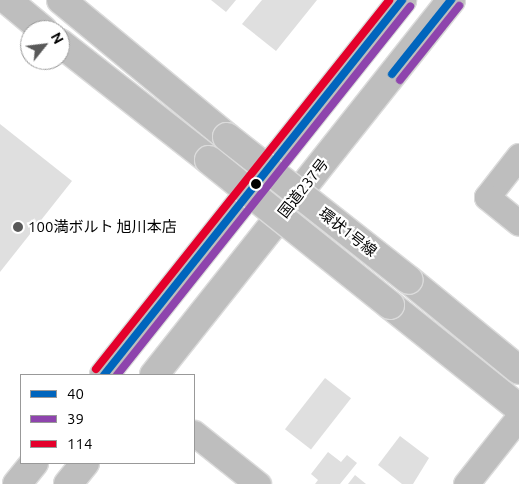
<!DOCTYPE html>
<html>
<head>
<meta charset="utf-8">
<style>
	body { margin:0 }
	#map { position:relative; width:519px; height:484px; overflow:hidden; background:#fff; font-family:Ubuntu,"Noto Sans JP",sans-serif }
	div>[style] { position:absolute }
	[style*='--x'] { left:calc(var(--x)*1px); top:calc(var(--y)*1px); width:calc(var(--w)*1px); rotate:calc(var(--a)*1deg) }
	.building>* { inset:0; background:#dfdfdf; transform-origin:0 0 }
	.roads { filter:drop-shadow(1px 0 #dbdbdb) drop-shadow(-1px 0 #dbdbdb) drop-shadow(0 1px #dbdbdb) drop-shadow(0 -1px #dbdbdb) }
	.minor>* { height:25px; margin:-12.5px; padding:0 12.5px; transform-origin:12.5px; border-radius:12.5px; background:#bebebe }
	.major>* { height:28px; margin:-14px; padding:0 14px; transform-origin:14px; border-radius:14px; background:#bebebe }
	.highway>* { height:28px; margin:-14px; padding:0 14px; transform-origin:14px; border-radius:14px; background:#bebebe }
	.bridges { filter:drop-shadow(1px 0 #dbdbdb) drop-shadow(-1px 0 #dbdbdb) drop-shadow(0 1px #dbdbdb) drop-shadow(0 -1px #dbdbdb) }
	.major-bridge>* { height:28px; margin:-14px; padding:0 14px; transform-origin:14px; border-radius:14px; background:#bebebe }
	.bus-1>* { height:8px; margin:-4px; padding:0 4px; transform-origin:4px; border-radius:4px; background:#0065bd }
	.bus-2>* { height:8px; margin:-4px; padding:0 4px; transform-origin:4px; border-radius:4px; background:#8e44ad }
	.bus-3>* { height:8px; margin:-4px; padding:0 4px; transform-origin:4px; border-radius:4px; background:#e4002b }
	.dots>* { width:14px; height:14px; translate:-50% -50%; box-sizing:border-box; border:2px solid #fff; border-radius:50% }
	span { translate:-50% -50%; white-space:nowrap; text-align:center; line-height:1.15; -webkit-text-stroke:4.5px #fff; paint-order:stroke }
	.street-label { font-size:15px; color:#000 }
	.poi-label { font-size:15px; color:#000 }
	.left { translate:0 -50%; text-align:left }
	.legend { position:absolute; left:20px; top:374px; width:175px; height:90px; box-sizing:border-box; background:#fff; border:1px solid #999; margin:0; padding:6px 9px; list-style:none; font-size:15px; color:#000 }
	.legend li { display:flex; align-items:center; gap:10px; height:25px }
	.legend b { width:25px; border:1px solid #999 }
	.north { position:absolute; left:20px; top:20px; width:50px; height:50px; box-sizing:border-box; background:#fff; border:1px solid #999; border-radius:50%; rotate:61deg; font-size:14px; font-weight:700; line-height:20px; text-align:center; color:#000 }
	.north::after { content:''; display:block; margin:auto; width:18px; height:22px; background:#595959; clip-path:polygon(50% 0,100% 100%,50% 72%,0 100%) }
</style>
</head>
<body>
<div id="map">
	<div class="building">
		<div style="clip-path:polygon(211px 0,236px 0,226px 12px)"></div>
		<div style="clip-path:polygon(262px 0,317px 0,276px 51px,242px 24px)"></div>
		<div style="clip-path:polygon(0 124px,72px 181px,0 272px)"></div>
		<div style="left:325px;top:378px;width:33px;height:65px;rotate:38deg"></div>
		<div style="clip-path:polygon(400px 436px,429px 458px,413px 484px,402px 484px,378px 465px)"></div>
		<div style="clip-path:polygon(328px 452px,341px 462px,347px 455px,357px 463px,340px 484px,315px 484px,318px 480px,311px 474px)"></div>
		<div style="clip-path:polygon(355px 475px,366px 484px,348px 484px)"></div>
	</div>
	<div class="roads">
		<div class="minor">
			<div style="--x:519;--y:156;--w:52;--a:128"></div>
			<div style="--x:487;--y:197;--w:41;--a:39.1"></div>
			<div style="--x:194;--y:433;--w:82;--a:38.6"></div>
			<div style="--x:466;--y:484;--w:85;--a:-51.7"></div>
		</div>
		<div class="major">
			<div style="--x:7;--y:0;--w:47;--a:39.8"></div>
			<div style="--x:61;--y:0;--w:215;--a:39.5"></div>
			<div style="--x:60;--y:43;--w:189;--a:38.1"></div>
			<div style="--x:409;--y:280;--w:142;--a:39.3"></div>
			<div style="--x:390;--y:305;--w:165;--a:38.6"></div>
		</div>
		<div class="highway">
			<div style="--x:104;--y:375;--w:479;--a:-51.5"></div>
			<div style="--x:154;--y:375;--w:478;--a:-51.6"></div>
			<div style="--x:17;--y:484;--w:27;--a:-51"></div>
			<div style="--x:68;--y:484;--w:27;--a:-51"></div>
		</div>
	</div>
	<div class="bridges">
		<div class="major-bridge">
			<div style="--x:227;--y:137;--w:231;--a:38.2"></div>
			<div style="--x:209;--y:160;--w:232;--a:38.7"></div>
		</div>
	</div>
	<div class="bus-1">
		<div style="--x:392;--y:74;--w:95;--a:-51.4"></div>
		<div style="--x:104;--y:375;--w:479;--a:-51.5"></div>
	</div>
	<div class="bus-2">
		<div style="--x:400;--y:80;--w:95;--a:-51.4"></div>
		<div style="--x:117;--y:375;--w:471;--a:-51.5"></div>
	</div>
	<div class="bus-3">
		<div style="--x:96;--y:369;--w:471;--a:-51.5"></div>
	</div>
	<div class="dots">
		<div style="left:256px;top:184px;background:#000"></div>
		<div style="left:18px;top:227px;background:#595959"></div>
	</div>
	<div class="street-label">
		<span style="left:303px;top:188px;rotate:-52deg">国道237号</span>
		<span style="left:348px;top:232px;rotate:38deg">環状1号線</span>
	</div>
	<div class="poi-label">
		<span class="left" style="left:28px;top:227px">100満ボルト 旭川本店</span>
	</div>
	<ul class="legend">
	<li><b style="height:6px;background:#0065bd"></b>40</li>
	<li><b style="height:6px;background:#8e44ad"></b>39</li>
	<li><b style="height:6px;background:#e4002b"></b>114</li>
	</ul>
	<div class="north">N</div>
</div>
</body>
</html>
